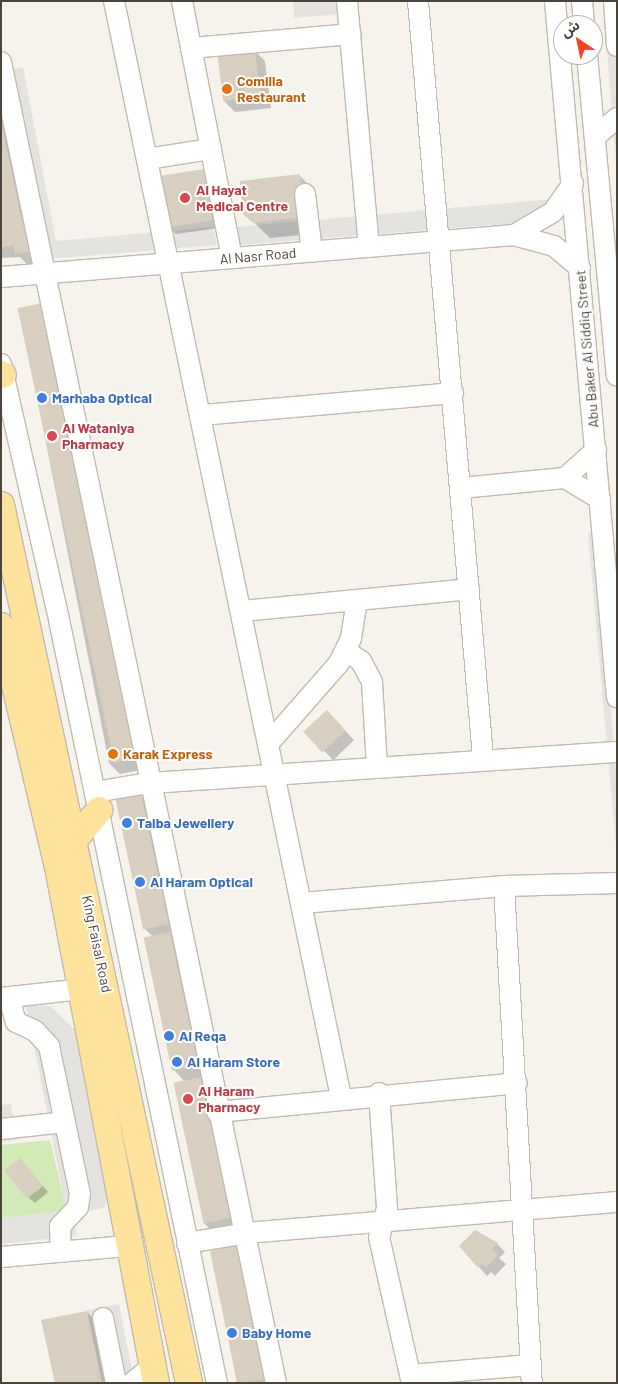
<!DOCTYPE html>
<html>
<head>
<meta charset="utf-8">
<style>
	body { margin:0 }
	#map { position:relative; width:618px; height:1384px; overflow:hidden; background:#f6f3ec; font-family:Barlow,"Noto Sans Arabic",sans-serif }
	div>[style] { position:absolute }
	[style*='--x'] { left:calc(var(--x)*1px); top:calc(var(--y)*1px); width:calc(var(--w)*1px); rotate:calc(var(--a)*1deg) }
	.green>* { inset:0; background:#d2eab5 }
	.parking>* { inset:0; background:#e5e3e0; transform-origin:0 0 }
	.shadow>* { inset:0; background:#0003; transform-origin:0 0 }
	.building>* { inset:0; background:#d8cfc1; transform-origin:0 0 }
	.roads { filter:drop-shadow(1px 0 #c2bbae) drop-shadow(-1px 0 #c2bbae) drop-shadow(0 1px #c2bbae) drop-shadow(0 -1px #c2bbae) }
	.minor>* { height:20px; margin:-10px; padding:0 10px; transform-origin:10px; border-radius:10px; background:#fff }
	.major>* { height:26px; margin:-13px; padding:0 13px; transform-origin:13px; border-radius:13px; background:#ffe39c }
	.dots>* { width:14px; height:14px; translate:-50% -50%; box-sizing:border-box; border:2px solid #fff; border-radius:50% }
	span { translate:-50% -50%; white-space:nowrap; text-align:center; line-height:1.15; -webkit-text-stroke:4px #fff; paint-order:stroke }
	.food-label { font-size:14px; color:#c56008; font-weight:700 }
	.left { translate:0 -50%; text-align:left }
	.health-label { font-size:14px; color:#be3a42; font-weight:700 }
	.street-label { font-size:14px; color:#4b4439 }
	.shop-label { font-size:14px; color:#366cbe; font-weight:700 }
	.frame { position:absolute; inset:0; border:2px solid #4b4439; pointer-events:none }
	.north { position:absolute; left:553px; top:15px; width:50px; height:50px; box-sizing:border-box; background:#fff; border:1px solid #b7b4b0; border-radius:50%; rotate:326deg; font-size:14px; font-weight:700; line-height:20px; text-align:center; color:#4b4439 }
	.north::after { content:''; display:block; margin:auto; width:18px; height:22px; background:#fc3f1d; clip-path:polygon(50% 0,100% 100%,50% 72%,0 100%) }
</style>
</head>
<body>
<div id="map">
	<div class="green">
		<div style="clip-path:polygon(evenodd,50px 1140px,65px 1204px,58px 1212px,1px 1218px,1px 1145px,50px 1140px,20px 1159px,43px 1186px,28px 1198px,5px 1171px,20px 1159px)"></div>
	</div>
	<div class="parking">
		<div style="clip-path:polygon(293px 1px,350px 1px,351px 13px,294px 18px)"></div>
		<div style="clip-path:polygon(603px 1px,617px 1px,617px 175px)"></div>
		<div style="clip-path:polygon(23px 67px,56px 241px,213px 227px,217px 245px,46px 259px,1px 113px,1px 71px)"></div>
		<div style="clip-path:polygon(553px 199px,554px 209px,515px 223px,239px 245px,237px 227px)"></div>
		<div style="clip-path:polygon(595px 528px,617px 781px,617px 858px,588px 534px)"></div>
		<div style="clip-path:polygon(26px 1005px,50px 1006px,75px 1030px,109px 1193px,104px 1208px,83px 1212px,75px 1225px,76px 1236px,1px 1244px,1px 1218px,58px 1212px,65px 1204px)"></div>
		<div style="clip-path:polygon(11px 1104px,16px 1140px,1px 1142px,1px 1105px)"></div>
		<div style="left:119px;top:1304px;width:81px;height:33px;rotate:79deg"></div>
	</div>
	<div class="shadow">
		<div style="clip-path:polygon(254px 50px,265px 61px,271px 108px,235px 112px,224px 101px)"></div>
		<div style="clip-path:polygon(1px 112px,45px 261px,27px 264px,20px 257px,1px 258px)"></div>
		<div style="clip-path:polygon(204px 170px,212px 178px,219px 228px,176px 234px,168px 226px)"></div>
		<div style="clip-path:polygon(300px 176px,315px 191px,320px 233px,270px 238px,244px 213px)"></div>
		<div style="clip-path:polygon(20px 310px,146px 769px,120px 774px,109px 763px)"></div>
		<div style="left:327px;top:712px;width:39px;height:29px;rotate:46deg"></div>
		<div style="clip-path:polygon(141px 796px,152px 807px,179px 934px,172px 936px,181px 944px,209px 1076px,200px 1078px,212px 1089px,241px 1229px,215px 1234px,204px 1223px,185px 1082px,174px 1070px,153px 937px,144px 928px)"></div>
		<div style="clip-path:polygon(25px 1165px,48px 1192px,35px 1203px,29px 1198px)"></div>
		<div style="clip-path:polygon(497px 1244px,505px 1252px,499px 1258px,506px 1264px,495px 1276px,491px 1272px,487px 1276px,461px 1246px)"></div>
		<div style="clip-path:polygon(237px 1246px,248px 1257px,274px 1383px,238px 1383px)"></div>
		<div style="clip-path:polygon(87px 1312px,98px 1323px,110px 1383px,56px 1383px)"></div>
	</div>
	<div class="building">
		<div style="left:255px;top:49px;width:48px;height:38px;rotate:83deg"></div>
		<div style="clip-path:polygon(1px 121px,22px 222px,29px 221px,35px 250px,15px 254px,14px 245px,1px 248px)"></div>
		<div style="left:204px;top:169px;width:52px;height:45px;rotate:81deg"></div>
		<div style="clip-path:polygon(300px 174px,304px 217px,253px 223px,243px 214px,240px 181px)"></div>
		<div style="left:42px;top:303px;width:465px;height:25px;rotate:78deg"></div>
		<div style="left:327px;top:710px;width:28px;height:32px;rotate:48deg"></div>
		<div style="left:141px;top:794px;width:133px;height:26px;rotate:78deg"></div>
		<div style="left:170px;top:932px;width:136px;height:27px;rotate:78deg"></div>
		<div style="left:201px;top:1077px;width:144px;height:28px;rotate:78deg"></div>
		<div style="left:20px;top:1158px;width:36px;height:20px;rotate:51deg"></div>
		<div style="clip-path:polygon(475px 1230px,498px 1243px,492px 1249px,498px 1255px,486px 1268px,482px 1264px,478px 1268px,459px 1246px)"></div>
		<div style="clip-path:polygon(237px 1245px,265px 1379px,244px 1383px,237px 1383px,210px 1251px)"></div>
		<div style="clip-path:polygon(87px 1311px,102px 1383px,55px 1383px,41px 1320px)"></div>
	</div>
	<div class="roads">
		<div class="minor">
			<div style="--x:114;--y:1;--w:1119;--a:78.3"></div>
			<div style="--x:182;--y:1;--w:262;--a:79"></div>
			<div style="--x:347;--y:1;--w:247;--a:84.9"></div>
			<div style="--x:418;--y:1;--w:760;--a:85.09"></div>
			<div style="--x:555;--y:1;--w:699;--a:84.91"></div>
			<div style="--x:582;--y:1;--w:24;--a:85"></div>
			<div style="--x:614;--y:1;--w:45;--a:86.2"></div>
			<div style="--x:191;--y:48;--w:160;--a:-5"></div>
			<div style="--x:587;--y:55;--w:322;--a:84.7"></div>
			<div style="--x:1;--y:62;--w:1349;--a:78.24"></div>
			<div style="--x:595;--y:137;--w:29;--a:-41"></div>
			<div style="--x:147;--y:159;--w:65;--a:-8.9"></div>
			<div style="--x:305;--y:194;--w:58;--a:83.1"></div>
			<div style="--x:514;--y:235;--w:45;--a:-30.5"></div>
			<div style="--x:553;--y:212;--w:35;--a:-55"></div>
			<div style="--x:1;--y:277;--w:515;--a:-4.68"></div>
			<div style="--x:514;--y:235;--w:41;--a:15.4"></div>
			<div style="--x:554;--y:246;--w:34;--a:40"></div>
			<div style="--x:1;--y:364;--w:252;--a:77.2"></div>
			<div style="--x:57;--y:610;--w:789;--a:78.31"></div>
			<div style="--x:202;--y:415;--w:252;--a:-5"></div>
			<div style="--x:565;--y:478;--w:42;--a:-42.1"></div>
			<div style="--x:461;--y:488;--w:104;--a:-5.5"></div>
			<div style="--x:565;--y:478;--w:41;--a:31"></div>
			<div style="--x:242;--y:611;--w:228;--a:-5.5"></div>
			<div style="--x:346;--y:651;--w:18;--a:34"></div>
			<div style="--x:361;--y:661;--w:24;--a:62"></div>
			<div style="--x:372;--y:682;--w:85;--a:86.6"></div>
			<div style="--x:269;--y:743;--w:106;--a:-48.8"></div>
			<div style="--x:339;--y:663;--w:28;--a:-64"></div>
			<div style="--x:351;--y:638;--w:38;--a:-81"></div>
			<div style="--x:95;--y:792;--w:55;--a:-9.5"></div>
			<div style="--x:149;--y:783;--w:469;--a:-3.8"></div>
			<div style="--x:504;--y:886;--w:498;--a:86.8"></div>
			<div style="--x:302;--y:903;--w:203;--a:-4.8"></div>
			<div style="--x:504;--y:886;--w:113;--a:-1.5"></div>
			<div style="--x:1;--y:998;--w:81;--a:-6.3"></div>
			<div style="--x:9;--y:998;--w:25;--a:74"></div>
			<div style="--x:16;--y:1022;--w:21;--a:25"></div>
			<div style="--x:35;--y:1031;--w:21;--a:47"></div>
			<div style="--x:49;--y:1046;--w:151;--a:78.2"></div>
			<div style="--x:80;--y:1194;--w:13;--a:99"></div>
			<div style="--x:78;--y:1207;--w:26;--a:133"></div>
			<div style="--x:60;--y:1226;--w:26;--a:88"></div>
			<div style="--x:379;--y:1093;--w:115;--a:86"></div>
			<div style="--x:387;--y:1208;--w:30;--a:105"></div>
			<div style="--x:379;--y:1237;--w:150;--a:77.3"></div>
			<div style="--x:217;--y:1112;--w:301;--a:-5.5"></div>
			<div style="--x:1;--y:1129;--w:64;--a:-6.2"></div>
			<div style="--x:187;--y:1243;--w:61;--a:-9.5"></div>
			<div style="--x:247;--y:1233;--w:371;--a:-4.8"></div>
			<div style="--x:1;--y:1257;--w:126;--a:-5"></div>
			<div style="--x:103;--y:1318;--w:66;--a:78.7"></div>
			<div style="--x:411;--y:1375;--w:119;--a:-4.8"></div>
			<div style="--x:132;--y:1383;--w:26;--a:-40"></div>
		</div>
		<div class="major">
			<div style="--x:1;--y:374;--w:2;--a:27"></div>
			<div style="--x:1;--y:505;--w:898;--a:77.91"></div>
			<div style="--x:1;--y:626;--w:253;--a:76.7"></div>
			<div style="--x:59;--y:872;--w:520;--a:79.25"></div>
			<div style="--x:75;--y:839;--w:38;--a:-50"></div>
		</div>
	</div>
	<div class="dots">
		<div style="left:227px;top:89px;background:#e8710a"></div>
		<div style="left:185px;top:198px;background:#e0444e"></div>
		<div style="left:42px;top:398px;background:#3f7fe0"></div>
		<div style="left:52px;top:436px;background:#e0444e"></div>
		<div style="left:113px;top:754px;background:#e8710a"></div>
		<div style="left:127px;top:823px;background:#3f7fe0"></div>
		<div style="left:140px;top:882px;background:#3f7fe0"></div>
		<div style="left:169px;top:1036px;background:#3f7fe0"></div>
		<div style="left:177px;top:1062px;background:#3f7fe0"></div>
		<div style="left:188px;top:1099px;background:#e0444e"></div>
		<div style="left:232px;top:1333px;background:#3f7fe0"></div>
	</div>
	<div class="food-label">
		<span class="left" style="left:237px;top:89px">Comilla<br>Restaurant</span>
		<span class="left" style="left:123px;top:754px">Karak Express</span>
	</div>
	<div class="health-label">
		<span class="left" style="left:196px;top:198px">Al Hayat<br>Medical Centre</span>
		<span class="left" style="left:62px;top:436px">Al Wataniya<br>Pharmacy</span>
		<span class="left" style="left:198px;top:1099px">Al Haram<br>Pharmacy</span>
	</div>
	<div class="street-label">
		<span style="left:258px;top:256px;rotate:-5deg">Al Nasr Road</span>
		<span style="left:587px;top:349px;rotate:-95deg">Abu Baker Al Siddiq Street</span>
		<span style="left:97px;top:944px;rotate:78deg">King Faisal Road</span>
	</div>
	<div class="shop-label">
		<span class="left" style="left:52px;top:398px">Marhaba Optical</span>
		<span class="left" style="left:137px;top:823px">Taiba Jewellery</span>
		<span class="left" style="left:150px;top:882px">Al Haram Optical</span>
		<span class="left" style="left:179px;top:1036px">Al Reqa</span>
		<span class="left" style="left:187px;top:1062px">Al Haram Store</span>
		<span class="left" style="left:242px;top:1333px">Baby Home</span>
	</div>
	<div class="frame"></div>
	<div class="north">ش</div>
</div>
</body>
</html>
